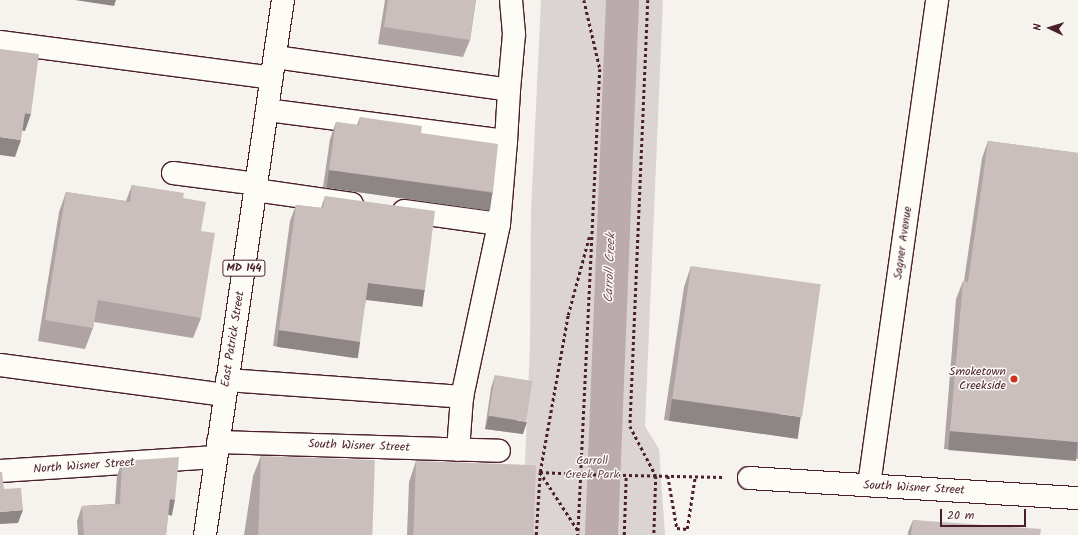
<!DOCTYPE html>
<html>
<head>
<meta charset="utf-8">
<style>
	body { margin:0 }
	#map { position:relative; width:1078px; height:535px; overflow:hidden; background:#f6f3ef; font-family:Kalam,sans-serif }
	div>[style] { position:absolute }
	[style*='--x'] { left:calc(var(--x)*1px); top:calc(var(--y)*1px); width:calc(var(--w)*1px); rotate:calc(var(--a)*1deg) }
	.green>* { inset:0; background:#dcd4d2 }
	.water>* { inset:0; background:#bbabac }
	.path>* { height:2.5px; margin-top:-1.25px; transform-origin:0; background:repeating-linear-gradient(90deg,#4a1f2b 0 3px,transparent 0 6px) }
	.roads { filter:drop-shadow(1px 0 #4a1f2b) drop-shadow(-1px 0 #4a1f2b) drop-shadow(0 1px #4a1f2b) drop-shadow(0 -1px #4a1f2b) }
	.minor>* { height:22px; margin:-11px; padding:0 11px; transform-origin:11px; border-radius:11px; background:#fdfcf7 }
	.major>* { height:22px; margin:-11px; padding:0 11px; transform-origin:11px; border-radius:11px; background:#fdfcf7 }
	.wall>* { inset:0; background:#afa4a3 }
	.shaded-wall>* { inset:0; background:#8e8685; transform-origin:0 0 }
	.building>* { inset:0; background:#cbbfbe; transform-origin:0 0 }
	.dots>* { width:11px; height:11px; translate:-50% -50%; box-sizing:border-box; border:2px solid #fdfcf7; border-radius:50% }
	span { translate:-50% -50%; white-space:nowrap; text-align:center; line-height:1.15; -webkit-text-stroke:3px #fdfcf7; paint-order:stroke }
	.shield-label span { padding:1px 3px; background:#fdfcf7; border:1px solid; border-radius:3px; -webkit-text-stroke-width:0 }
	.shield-label { font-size:11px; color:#4a1f2b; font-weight:700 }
	.street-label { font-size:12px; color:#4a1f2b }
	.poi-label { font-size:12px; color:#4a1f2b }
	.right { translate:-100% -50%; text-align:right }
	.park-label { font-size:12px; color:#6e4c55 }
	.water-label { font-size:13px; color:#725058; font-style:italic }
	.north { position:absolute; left:1030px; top:8px; width:40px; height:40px; -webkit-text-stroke:3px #fdfcf7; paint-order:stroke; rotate:274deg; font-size:11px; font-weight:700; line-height:16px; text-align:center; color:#4a1f2b }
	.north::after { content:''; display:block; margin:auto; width:14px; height:18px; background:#4a1f2b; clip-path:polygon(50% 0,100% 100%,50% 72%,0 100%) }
	.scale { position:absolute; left:940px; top:509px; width:86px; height:18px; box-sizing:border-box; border:2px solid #4a1f2b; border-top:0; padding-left:5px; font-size:12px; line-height:14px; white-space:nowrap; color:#4a1f2b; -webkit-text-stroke:3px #fdfcf7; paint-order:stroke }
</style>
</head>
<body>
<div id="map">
	<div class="green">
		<div style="clip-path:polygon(541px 0,663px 0,645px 426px,659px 449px,665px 535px,522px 535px,530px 344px,531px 211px)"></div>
	</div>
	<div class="water">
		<div style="clip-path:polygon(606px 0,639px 0,639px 2px,618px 535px,585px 535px)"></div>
	</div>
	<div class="path">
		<div style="--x:584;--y:0;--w:71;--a:76.9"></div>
		<div style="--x:600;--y:69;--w:405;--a:92.7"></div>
		<div style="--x:581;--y:474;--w:142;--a:1.2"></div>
		<div style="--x:648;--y:0;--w:426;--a:92.4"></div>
		<div style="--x:630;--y:426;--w:56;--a:62.5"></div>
		<div style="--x:656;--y:476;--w:59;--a:91.9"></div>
		<div style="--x:540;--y:472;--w:41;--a:2.8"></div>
		<div style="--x:581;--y:474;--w:61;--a:92.8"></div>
		<div style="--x:540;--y:472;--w:72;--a:57"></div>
		<div style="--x:668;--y:476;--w:53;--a:80.2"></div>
		<div style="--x:677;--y:528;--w:10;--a:6"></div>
		<div style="--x:687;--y:529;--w:53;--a:-81.3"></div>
		<div style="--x:536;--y:535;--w:63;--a:-86.4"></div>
		<div style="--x:540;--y:472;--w:159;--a:-79.9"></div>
		<div style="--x:568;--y:315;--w:81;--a:-74.9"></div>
		<div style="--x:624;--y:535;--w:60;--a:-88.1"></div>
	</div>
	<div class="roads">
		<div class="minor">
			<div style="--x:0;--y:42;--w:274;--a:7.5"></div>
			<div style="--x:275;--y:57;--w:236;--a:8"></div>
			<div style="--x:509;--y:90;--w:56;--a:-84.9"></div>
			<div style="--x:514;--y:34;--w:34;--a:-95"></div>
			<div style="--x:267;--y:110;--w:241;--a:7.4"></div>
			<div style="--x:506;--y:141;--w:83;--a:94.8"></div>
			<div style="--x:499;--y:224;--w:96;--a:-172.2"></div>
			<div style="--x:506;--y:141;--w:51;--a:-86.6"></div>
			<div style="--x:173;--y:173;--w:84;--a:7.5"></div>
			<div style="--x:255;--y:190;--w:98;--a:8.2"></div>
			<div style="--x:0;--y:365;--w:227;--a:7.6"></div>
			<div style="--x:227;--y:380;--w:236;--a:4.1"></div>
			<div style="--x:462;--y:397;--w:53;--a:94.3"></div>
			<div style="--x:462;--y:397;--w:177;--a:-77.9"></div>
			<div style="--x:218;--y:442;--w:281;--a:1.8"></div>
			<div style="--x:0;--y:471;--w:216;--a:-3.7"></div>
			<div style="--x:749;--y:478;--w:330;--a:3.5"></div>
			<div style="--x:869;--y:485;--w:490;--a:-82"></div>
		</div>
		<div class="major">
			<div style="--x:205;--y:535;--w:541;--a:-81.71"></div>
		</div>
	</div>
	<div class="wall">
		<div style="clip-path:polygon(385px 0,476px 0,470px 40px,463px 57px,378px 44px)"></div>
		<div style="clip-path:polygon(360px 117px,421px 133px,493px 192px,487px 210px,323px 187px,330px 139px,336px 122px,357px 125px)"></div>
		<div style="clip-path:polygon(988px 141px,1078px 153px,1078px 459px,944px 449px,956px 299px,963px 281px,964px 281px,982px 158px)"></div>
		<div style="clip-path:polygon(132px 185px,183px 198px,201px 231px,201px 318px,193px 338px,94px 322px,93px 328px,85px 349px,38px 341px,59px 212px,66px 192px,126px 201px)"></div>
		<div style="clip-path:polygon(325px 196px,425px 290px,419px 306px,366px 300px,354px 358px,273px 346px,290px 221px,296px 205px,321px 208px)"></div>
		<div style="clip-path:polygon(691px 266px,794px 438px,664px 420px,684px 287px)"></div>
		<div style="clip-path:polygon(495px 375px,523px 434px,485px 429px,491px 388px)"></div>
		<div style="clip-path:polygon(261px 456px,371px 535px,244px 535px,253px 476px)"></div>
		<div style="clip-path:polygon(122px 461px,175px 500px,169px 515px,168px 515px,166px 535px,78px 535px,77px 521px,82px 506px,115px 504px,117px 476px)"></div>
		<div style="clip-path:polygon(416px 461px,534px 535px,407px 535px,409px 482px)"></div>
		<div style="clip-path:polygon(913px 520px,1040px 535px,908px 535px,908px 532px)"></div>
	</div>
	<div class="shaded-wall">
		<div style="clip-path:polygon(75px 0,116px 0,114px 6px)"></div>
		<div style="clip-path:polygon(25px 113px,31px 114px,25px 131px,18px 130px)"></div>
		<div style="clip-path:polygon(0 137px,21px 140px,15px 157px,0 155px)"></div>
		<div style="left:329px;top:170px;width:165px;height:18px;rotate:8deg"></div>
		<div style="left:368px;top:283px;width:57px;height:17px;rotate:7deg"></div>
		<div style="left:279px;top:330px;width:82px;height:17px;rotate:8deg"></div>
		<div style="left:672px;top:399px;width:130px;height:22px;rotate:8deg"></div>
		<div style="clip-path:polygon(489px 416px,527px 422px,523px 434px,485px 429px)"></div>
		<div style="left:950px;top:431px;width:128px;height:19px;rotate:5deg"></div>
		<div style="left:170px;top:499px;width:5px;height:16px;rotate:11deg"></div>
		<div style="clip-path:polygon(23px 510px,18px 523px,0 524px,0 512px)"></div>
	</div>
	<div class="building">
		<div style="clip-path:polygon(388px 0,476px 0,470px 40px,384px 27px)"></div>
		<div style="clip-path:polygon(0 49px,39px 54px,31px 114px,25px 113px,21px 140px,0 137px)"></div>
		<div style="clip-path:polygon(360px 117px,422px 126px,421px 133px,498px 144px,493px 192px,329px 170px,336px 122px,359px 125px)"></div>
		<div style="clip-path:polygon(988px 141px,1078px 153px,1078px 442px,950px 431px,963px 281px,968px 282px)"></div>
		<div style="clip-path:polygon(132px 185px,184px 193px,183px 198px,206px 202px,201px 231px,215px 233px,201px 318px,98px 300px,93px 328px,45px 320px,66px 192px,130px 202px)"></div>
		<div style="clip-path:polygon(325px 196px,435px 211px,425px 290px,368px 283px,360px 342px,279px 330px,296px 205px,323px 208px)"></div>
		<div style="left:691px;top:266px;width:131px;height:134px;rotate:8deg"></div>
		<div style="left:495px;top:375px;width:38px;height:41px;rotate:9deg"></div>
		<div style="left:261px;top:456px;width:114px;height:80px;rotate:2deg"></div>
		<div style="clip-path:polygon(179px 457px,175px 500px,170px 499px,166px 535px,84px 535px,82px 506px,120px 504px,122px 461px)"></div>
		<div style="left:416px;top:461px;width:120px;height:74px;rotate:2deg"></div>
		<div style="clip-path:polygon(0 472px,2px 472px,4px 489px,21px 488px,23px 510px,0 512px)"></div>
		<div style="clip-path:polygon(913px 520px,1041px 529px,1040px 535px,911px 535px)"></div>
	</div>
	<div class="dots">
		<div style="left:1014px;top:379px;background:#c8321e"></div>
	</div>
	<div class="shield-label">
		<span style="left:244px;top:268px">MD 144</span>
	</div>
	<div class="street-label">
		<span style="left:903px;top:243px;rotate:-82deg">Sagner Avenue</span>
		<span style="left:233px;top:339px;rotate:-81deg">East Patrick Street</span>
		<span style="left:359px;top:446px;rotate:2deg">South Wisner Street</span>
		<span style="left:84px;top:466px;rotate:-4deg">North Wisner Street</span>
		<span style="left:914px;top:488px;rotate:3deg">South Wisner Street</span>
	</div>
	<div class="poi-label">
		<span class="right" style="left:1006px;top:379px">Smoketown<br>Creekside</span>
	</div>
	<div class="park-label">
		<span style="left:592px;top:468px">Carroll<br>Creek Park</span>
	</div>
	<div class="water-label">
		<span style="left:611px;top:268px;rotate:-88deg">Carroll Creek</span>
	</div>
	<div class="north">N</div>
	<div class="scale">20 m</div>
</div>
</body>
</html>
